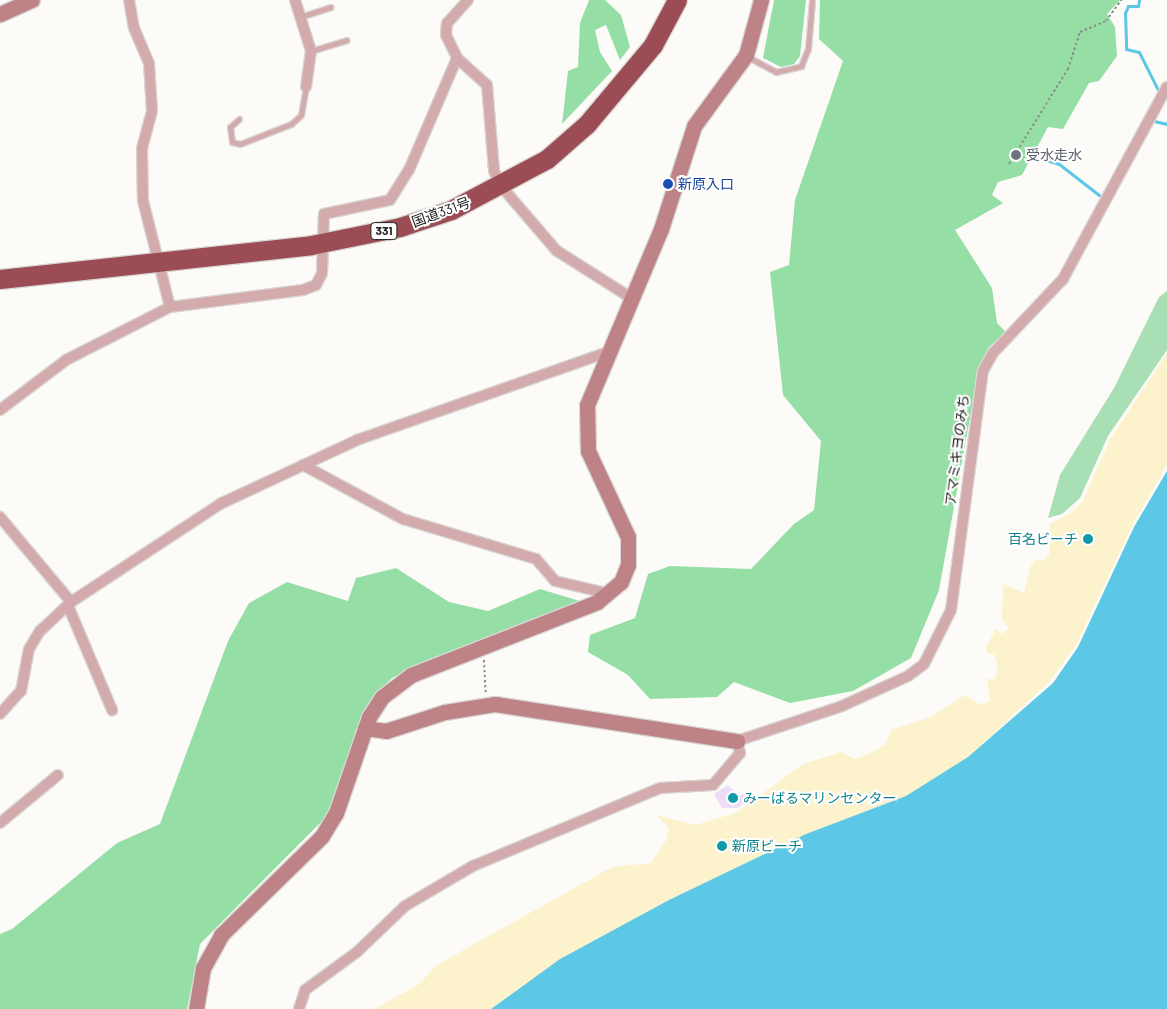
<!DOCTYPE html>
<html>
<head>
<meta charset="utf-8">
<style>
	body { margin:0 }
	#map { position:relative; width:1167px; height:1009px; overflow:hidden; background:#fcfbf8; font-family:Barlow,"Noto Sans JP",sans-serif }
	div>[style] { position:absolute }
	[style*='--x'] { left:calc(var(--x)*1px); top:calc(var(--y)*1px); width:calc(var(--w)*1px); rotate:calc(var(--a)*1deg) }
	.green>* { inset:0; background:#a9dfb5 }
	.forest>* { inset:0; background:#95dea6 }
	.sand>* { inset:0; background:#fcf2cc }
	.water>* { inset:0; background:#5dc8e5 }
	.stream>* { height:3px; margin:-1.5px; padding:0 1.5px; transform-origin:1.5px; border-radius:1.5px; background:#5dc8e5 }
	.building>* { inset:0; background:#eeddf9 }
	.path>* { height:2px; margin-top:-1px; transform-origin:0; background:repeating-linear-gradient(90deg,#8f8e8c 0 2.5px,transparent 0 5px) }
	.roads { filter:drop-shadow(1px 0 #d9d8d5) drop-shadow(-1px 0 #d9d8d5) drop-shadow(0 1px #d9d8d5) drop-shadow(0 -1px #d9d8d5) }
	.lane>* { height:5px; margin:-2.5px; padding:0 2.5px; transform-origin:2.5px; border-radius:2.5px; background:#d3abac }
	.street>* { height:10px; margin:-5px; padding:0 5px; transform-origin:5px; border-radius:5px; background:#d3abac }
	.secondary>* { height:15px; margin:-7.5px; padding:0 7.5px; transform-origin:7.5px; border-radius:7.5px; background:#bd8386 }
	.highway>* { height:19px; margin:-9.5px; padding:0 9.5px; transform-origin:9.5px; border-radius:9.5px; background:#9b4c54 }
	.dots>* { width:14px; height:14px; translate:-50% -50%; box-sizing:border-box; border:2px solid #fff; border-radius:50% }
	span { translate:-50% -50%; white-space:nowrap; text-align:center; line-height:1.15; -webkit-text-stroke:4px #fff; paint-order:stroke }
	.shield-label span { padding:1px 4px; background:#fff; border:1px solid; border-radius:4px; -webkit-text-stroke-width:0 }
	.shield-label { font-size:12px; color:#20201f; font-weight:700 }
	.worship-label { font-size:14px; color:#5b616d }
	.left { translate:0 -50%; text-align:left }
	.transit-label { font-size:14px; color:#164399 }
	.street-label { font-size:14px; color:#20201f }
	.culture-label { font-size:14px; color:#0d838f }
	.right { translate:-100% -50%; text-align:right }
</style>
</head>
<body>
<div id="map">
	<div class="green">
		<div style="clip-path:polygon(1167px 291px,1167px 350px,1108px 436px,1080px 498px,1062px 514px,1048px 518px,1060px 475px,1114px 388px,1159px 297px)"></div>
	</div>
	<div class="forest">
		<div style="clip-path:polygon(589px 0,605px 0,621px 15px,630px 47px,620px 60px,606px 25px,595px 30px,600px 52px,612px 71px,562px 124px,568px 71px,578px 67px,580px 23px)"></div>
		<div style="clip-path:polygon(774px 0,806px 0,800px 56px,794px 64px,781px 67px,763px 58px)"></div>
		<div style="clip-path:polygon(820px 0,1120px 0,1107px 14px,1115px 27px,1117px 56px,1099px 81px,1089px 83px,1063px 129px,1048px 127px,1022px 175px,998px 182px,992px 195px,1003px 203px,955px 230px,992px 288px,997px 323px,1006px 332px,989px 347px,979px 368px,939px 590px,911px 658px,853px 691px,790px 703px,734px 682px,717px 697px,650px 699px,628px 675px,588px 652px,590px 635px,635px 618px,648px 574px,670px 566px,751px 569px,794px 524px,814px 510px,821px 441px,783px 395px,770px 272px,789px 265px,795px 200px,843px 61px,819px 39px)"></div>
		<div style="clip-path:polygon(396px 568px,449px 602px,488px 611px,540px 589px,583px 602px,427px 660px,392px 678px,377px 693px,366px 707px,327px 816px,200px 944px,187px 1009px,0 1009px,0 934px,12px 929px,117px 843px,160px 824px,228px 641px,249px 603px,287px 582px,348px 601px,356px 578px)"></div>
	</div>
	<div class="sand">
		<div style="clip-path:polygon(1167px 353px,1167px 465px,1133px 524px,1076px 645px,1049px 682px,968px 757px,906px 796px,806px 834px,669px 900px,560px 959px,491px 1009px,374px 1009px,418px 985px,437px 965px,612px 867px,651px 863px,667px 839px,669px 828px,656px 815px,695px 825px,736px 813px,803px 764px,841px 752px,855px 759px,869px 754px,886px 744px,891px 730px,931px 717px,965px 695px,981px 705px,990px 700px,987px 679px,995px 679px,998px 668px,994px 654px,987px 653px,986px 647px,996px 629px,1002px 634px,1009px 629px,1002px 620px,1003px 584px,1024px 593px,1031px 565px,1035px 560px,1043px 561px,1050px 553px,1049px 524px,1071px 513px,1083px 501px,1110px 439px)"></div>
	</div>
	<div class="water">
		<div style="clip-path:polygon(1167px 471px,1167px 1009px,491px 1009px,560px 959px,669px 900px,806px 834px,906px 796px,968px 757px,1053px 683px,1078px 647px,1134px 527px)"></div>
	</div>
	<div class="stream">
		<div style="--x:1139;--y:0;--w:6;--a:99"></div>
		<div style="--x:1138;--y:6;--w:10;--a:180"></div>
		<div style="--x:1128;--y:6;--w:8;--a:113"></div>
		<div style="--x:1125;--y:13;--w:36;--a:88"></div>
		<div style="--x:1126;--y:49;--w:13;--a:13"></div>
		<div style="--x:1139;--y:52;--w:42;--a:63.4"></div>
		<div style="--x:1154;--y:121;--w:13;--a:13"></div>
		<div style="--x:1034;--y:156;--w:26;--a:18"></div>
		<div style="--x:1059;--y:164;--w:51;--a:37.8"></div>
	</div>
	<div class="building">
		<div style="clip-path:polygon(728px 785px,739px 796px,744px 793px,749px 800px,737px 808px,722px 808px,714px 794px)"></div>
	</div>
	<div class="path">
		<div style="--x:1009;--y:164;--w:112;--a:-58.2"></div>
		<div style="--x:1068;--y:69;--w:39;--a:-72"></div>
		<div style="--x:1080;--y:32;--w:28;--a:-23"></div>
		<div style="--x:1106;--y:21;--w:26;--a:-54"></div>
		<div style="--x:484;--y:660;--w:33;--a:87"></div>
	</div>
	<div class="roads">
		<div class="lane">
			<div style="--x:300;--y:17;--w:32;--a:-18"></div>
			<div style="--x:311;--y:51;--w:37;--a:-17"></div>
			<div style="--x:748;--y:57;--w:32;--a:28"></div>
			<div style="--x:776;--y:72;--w:26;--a:-13"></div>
			<div style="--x:801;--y:66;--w:18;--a:-68"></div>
			<div style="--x:808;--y:49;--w:49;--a:-85.3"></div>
			<div style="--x:239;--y:119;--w:12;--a:138"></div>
			<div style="--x:230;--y:127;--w:15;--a:82"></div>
			<div style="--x:232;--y:142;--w:8;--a:14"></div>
			<div style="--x:240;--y:144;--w:55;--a:-21.4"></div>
			<div style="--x:291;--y:124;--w:13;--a:-42"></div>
			<div style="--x:301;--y:115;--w:28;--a:-80"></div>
		</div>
		<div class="street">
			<div style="--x:129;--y:0;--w:28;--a:80"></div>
			<div style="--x:134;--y:28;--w:39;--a:67"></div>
			<div style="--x:149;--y:64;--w:47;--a:86.3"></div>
			<div style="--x:152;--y:111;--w:39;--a:105"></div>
			<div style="--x:142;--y:149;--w:52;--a:88.9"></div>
			<div style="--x:143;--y:201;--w:109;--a:75.7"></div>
			<div style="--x:295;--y:0;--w:53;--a:72.6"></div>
			<div style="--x:311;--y:51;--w:36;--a:98"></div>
			<div style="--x:468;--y:0;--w:31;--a:132"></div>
			<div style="--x:447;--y:23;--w:12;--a:95"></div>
			<div style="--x:446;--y:35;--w:25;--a:64"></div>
			<div style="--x:457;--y:58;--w:40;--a:42"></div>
			<div style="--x:487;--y:85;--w:86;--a:85.3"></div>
			<div style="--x:494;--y:171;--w:17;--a:65"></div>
			<div style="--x:501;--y:186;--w:86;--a:49.3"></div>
			<div style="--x:557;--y:251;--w:88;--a:32.4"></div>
			<div style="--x:0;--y:410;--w:83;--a:-37.1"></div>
			<div style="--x:66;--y:360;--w:117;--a:-27"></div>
			<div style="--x:170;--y:307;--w:134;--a:-7.3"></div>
			<div style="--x:303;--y:290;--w:14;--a:-21"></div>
			<div style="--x:316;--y:285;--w:13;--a:-63"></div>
			<div style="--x:322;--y:273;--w:59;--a:-88.1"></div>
			<div style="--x:324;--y:214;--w:67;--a:-12"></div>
			<div style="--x:390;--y:200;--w:36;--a:-58"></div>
			<div style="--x:409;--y:170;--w:122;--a:-66.8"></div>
			<div style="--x:303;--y:465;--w:114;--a:28.4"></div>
			<div style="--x:403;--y:519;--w:139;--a:16.7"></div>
			<div style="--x:536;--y:559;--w:29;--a:49"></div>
			<div style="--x:555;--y:581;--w:57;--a:13.3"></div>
			<div style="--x:0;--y:517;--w:111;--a:50.1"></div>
			<div style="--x:69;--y:608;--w:111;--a:67.1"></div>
			<div style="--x:0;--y:714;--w:31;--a:-48"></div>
			<div style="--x:21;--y:691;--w:43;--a:-79.2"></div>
			<div style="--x:29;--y:649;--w:21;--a:-59"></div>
			<div style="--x:40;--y:631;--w:42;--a:-43.1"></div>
			<div style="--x:71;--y:602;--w:181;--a:-33.3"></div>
			<div style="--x:222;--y:503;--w:149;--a:-25"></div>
			<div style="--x:357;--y:440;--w:264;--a:-19.3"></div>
			<div style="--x:0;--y:823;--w:75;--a:-39.6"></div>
			<div style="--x:299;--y:1009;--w:20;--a:-72"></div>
			<div style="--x:305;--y:990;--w:64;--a:-36.2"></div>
			<div style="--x:357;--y:952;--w:66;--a:-43.8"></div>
			<div style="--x:405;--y:906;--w:79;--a:-30.5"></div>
			<div style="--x:473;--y:866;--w:203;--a:-22.6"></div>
			<div style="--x:660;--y:788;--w:53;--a:-3.2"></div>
			<div style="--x:713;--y:785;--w:42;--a:-49.8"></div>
			<div style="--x:740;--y:753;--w:12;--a:-104"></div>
			<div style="--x:737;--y:741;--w:111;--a:-18.4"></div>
			<div style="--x:842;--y:706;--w:72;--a:-24.4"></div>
			<div style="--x:908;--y:676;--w:20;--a:-37"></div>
			<div style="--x:924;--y:664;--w:60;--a:-63.4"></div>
			<div style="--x:951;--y:610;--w:241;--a:-82.4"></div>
			<div style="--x:983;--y:371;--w:21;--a:-61"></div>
			<div style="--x:993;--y:353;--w:102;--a:-46.6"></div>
			<div style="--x:1063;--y:279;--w:218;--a:-61.6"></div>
		</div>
		<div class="secondary">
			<div style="--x:0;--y:14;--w:35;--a:-24"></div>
			<div style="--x:365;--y:728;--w:21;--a:8"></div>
			<div style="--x:386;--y:731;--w:62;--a:-17.9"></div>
			<div style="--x:445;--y:712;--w:51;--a:-9.1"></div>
			<div style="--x:495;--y:704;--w:245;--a:8.7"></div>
			<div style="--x:196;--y:1009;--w:42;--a:-80.3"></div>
			<div style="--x:203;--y:968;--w:38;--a:-61"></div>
			<div style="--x:221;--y:935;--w:141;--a:-44.4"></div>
			<div style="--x:322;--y:836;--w:27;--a:-59"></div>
			<div style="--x:336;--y:813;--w:102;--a:-71"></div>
			<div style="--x:369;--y:717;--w:24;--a:-57"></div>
			<div style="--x:382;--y:697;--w:36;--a:-37"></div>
			<div style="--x:411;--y:675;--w:200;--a:-21.4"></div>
			<div style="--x:597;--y:602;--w:31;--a:-40"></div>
			<div style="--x:621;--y:582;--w:18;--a:-68"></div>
			<div style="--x:628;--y:565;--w:28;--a:-90"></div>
			<div style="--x:628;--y:537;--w:95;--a:-114.9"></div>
			<div style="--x:588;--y:451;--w:46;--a:-91.2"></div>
			<div style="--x:587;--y:405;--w:191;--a:-67.2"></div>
			<div style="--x:661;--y:229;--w:108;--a:-72.2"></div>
			<div style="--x:694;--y:126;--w:88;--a:-53.8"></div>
			<div style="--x:746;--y:55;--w:57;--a:-74.7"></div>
		</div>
		<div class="highway">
			<div style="--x:0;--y:279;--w:313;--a:-6.2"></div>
			<div style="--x:311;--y:245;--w:91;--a:-11.4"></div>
			<div style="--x:400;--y:227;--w:54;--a:-18.4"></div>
			<div style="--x:451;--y:210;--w:109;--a:-28"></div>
			<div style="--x:547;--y:159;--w:53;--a:-41.2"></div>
			<div style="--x:587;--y:124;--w:103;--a:-50.1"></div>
			<div style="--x:653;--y:45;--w:51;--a:-61.9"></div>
		</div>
	</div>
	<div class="dots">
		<div style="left:1016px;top:155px;background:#6b7280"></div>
		<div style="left:668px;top:184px;background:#1a4fb4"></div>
		<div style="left:1088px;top:539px;background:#0f9aa8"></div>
		<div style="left:733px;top:798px;background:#0f9aa8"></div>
		<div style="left:722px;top:846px;background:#0f9aa8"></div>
	</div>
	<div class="shield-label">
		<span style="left:384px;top:231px">331</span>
	</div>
	<div class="worship-label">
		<span class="left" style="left:1026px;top:155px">受水走水</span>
	</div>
	<div class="transit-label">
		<span class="left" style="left:678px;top:184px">新原入口</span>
	</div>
	<div class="street-label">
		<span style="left:441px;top:212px;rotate:-20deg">国道331号</span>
		<span style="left:957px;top:450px;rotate:-83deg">アマミキヨのみち</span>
	</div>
	<div class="culture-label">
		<span class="right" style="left:1078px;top:539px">百名ビーチ</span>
		<span class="left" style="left:743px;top:798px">みーばるマリンセンター</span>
		<span class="left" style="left:732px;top:846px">新原ビーチ</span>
	</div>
</div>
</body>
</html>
